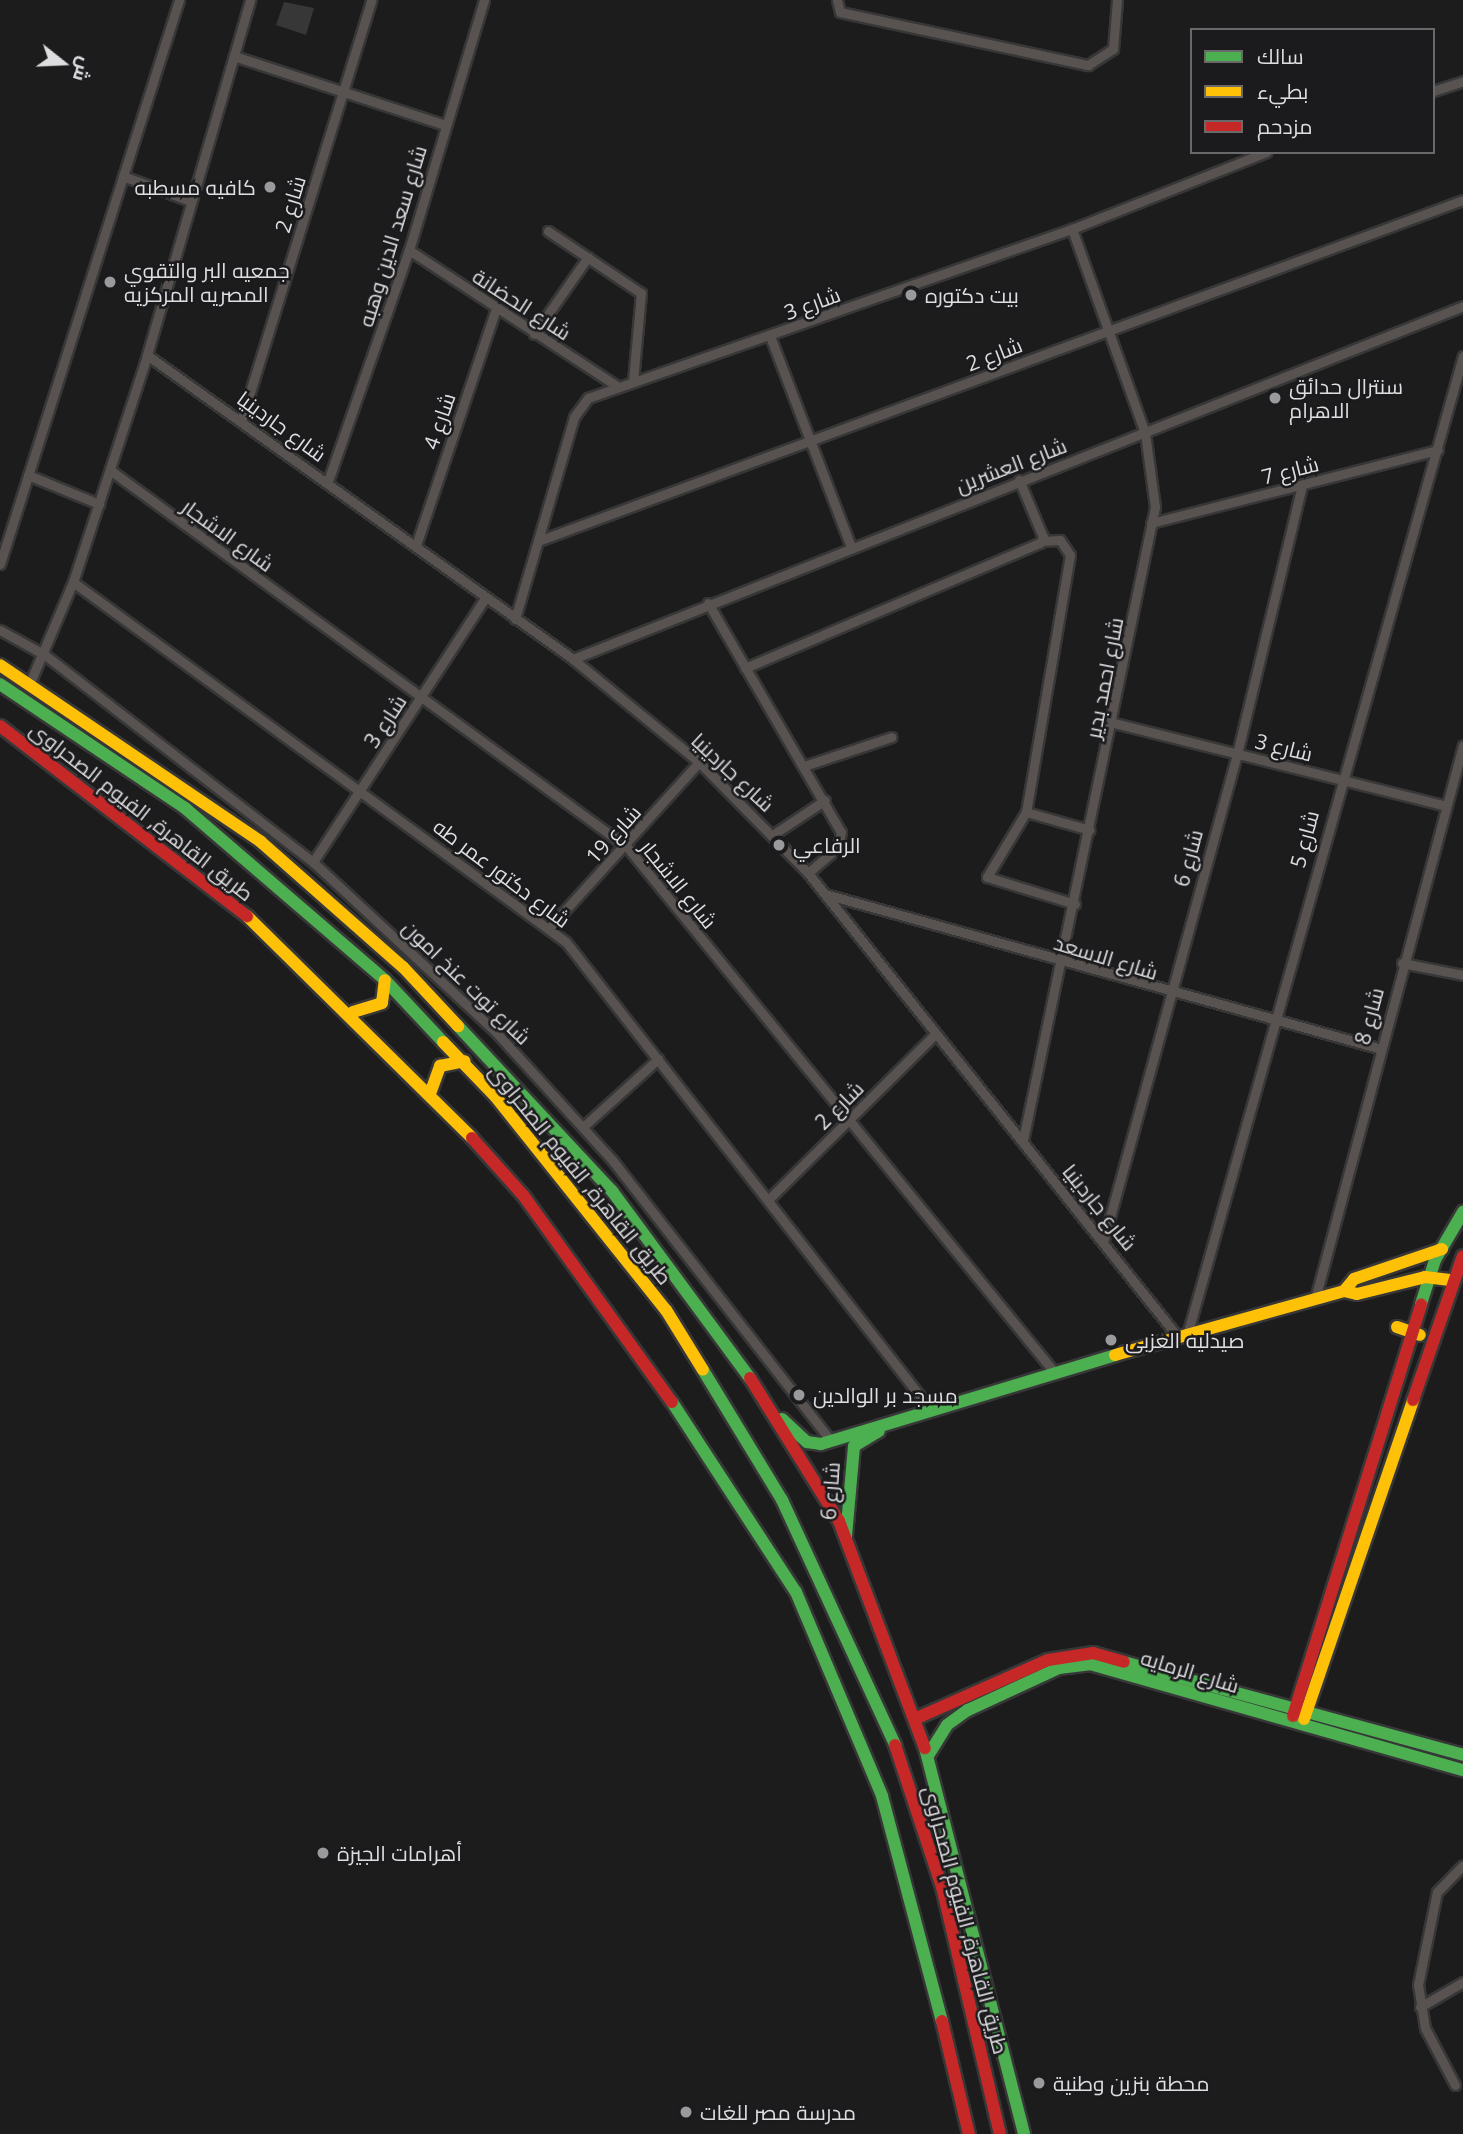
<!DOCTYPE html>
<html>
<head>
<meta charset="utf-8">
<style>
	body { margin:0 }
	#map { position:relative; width:1463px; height:2134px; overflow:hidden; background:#1c1c1d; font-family:"Open Sans",Cairo,sans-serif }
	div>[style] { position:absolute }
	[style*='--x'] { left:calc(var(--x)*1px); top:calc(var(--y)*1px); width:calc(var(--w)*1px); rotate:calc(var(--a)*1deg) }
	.building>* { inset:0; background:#373738 }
	.roads { filter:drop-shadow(2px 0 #373738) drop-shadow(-2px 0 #373738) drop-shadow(0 2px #373738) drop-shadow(0 -2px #373738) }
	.street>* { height:9px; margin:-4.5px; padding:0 4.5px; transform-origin:4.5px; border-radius:4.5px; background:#585350 }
	.fast>* { height:12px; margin:-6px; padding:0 6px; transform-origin:6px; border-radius:6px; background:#4caf50 }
	.slow>* { height:12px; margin:-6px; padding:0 6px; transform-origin:6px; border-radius:6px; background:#ffc107 }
	.jam>* { height:12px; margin:-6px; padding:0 6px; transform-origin:6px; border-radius:6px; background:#c62828 }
	.dots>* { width:19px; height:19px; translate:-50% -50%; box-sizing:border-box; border:4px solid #1b1b1e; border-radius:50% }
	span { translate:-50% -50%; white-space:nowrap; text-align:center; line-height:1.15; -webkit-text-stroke:5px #1b1b1e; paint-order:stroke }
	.poi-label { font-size:21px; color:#dedde0 }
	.right { translate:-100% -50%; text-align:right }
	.left { translate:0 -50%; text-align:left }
	.street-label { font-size:21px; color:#dedde0 }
	.legend { position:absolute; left:1190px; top:28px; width:245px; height:126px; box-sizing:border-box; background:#1b1b1e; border:2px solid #69696c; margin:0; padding:9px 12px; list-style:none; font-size:21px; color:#dedde0 }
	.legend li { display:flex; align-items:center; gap:14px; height:35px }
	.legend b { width:35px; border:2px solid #69696c }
	.north { position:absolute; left:28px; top:28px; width:70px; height:70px; -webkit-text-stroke:5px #1b1b1e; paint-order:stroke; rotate:108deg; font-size:19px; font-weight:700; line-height:28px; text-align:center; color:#dedde0 }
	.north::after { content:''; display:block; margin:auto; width:24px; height:32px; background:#dedde0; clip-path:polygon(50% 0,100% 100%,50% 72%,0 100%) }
</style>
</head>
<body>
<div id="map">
	<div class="building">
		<div style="clip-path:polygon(284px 2px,314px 8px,306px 35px,276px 25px)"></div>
	</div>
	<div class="roads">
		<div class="street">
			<div style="--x:837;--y:0;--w:12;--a:76"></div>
			<div style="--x:840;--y:12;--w:254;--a:12.1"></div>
			<div style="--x:1088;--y:65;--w:30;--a:-33"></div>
			<div style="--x:1113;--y:49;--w:49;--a:-85.3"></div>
			<div style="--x:234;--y:56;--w:222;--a:18.1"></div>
			<div style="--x:1433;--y:91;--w:32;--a:-18"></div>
			<div style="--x:123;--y:176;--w:69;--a:20.3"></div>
			<div style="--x:548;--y:231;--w:112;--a:33.7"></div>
			<div style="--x:641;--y:293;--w:88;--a:95.2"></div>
			<div style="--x:409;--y:250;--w:249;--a:33.2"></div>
			<div style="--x:534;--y:334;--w:94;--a:-55"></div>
			<div style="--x:770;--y:336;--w:226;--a:69"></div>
			<div style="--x:147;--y:355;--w:523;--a:35.51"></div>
			<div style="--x:573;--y:659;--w:163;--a:39.3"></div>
			<div style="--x:699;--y:762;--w:156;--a:45.5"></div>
			<div style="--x:808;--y:873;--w:593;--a:51.43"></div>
			<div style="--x:242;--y:418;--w:437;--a:-72.8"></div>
			<div style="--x:110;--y:470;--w:640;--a:36.1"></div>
			<div style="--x:627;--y:847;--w:678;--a:50.87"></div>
			<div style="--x:28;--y:475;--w:77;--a:22.2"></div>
			<div style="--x:328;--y:481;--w:245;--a:-70.7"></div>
			<div style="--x:409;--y:250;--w:261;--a:-73.3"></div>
			<div style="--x:1151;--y:523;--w:296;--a:-14.3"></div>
			<div style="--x:538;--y:541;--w:986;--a:-20.24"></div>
			<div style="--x:1042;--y:541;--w:18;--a:-3"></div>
			<div style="--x:1060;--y:540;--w:18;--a:56"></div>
			<div style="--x:1070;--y:555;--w:261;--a:99.7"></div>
			<div style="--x:1026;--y:812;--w:76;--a:121"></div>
			<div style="--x:987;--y:877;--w:92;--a:17.1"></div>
			<div style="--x:416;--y:545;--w:249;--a:-71.3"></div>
			<div style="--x:0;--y:564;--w:592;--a:-72.39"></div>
			<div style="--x:73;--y:582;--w:610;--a:36.14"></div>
			<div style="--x:566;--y:942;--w:594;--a:52.05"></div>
			<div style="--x:708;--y:603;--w:265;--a:59.9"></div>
			<div style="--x:841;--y:832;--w:15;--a:101"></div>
			<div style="--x:838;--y:847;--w:40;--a:139"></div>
			<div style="--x:515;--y:619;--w:210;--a:-73.7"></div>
			<div style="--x:574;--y:417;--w:24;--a:-54"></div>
			<div style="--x:588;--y:398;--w:513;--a:-19.25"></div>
			<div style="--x:1072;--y:229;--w:209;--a:-21.6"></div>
			<div style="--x:0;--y:630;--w:51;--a:29.1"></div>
			<div style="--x:45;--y:655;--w:339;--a:37.7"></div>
			<div style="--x:313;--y:862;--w:246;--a:42.9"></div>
			<div style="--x:493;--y:1029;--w:178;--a:47.7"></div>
			<div style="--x:613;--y:1161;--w:353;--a:52.1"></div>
			<div style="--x:573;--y:659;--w:957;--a:-21.63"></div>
			<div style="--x:745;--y:668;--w:320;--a:-23"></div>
			<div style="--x:1040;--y:543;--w:7;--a:-63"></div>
			<div style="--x:1043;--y:537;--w:62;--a:-112.8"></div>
			<div style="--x:29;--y:685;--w:112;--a:-66.9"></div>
			<div style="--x:73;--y:582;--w:239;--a:-71.9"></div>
			<div style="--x:147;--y:355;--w:370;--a:-73.8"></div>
			<div style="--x:1114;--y:723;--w:342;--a:14"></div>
			<div style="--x:807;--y:765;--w:89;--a:-18.4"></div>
			<div style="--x:1026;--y:812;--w:66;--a:15.7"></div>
			<div style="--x:774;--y:834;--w:61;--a:-33.7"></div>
			<div style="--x:313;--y:862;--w:315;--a:-56.9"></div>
			<div style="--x:825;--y:894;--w:574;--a:15.56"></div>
			<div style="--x:550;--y:927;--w:222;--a:-47.9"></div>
			<div style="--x:1402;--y:963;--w:62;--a:11.1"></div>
			<div style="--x:584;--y:1126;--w:100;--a:-42.2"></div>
			<div style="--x:1023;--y:1140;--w:647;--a:-78.22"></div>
			<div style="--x:1155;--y:507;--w:75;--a:-97.7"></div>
			<div style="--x:1145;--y:433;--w:217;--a:-109.7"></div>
			<div style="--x:768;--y:1200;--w:235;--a:-44.8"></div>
			<div style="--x:1104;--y:1239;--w:503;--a:-74.66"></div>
			<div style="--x:1237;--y:754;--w:277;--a:-76.4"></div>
			<div style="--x:1315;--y:1299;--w:573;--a:-75.04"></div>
			<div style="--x:1187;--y:1335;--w:1017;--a:-74.26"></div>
			<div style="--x:1420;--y:2007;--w:50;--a:-30.2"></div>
			<div style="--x:1455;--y:2085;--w:64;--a:-117.8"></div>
			<div style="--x:1425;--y:2028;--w:44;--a:-99.2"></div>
			<div style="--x:1418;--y:1985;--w:95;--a:-78.5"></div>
			<div style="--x:1437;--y:1892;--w:37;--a:-46"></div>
		</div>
		<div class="fast">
			<div style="--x:0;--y:684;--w:223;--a:33.8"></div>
			<div style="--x:185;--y:808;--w:264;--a:40.7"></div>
			<div style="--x:385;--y:980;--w:85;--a:46.9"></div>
			<div style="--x:458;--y:1026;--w:226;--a:47"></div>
			<div style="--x:612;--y:1191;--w:232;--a:53.6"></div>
			<div style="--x:1421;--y:1304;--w:46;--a:-72.3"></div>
			<div style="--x:1435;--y:1260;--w:56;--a:-59.7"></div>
			<div style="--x:703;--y:1370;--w:152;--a:58.7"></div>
			<div style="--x:782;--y:1500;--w:270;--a:65.2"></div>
			<div style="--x:672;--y:1402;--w:227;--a:56.9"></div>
			<div style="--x:796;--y:1592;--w:221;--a:67.1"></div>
			<div style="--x:882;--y:1796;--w:233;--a:75.1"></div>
			<div style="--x:782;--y:1419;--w:34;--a:43"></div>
			<div style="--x:807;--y:1442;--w:14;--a:8"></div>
			<div style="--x:821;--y:1444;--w:307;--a:-16.8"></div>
			<div style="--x:846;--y:1536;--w:90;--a:-84.9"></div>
			<div style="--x:854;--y:1446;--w:29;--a:-31"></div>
			<div style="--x:1124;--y:1662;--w:352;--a:15.3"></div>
			<div style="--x:925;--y:1748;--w:398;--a:75.6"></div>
			<div style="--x:929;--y:1754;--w:34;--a:-58"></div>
			<div style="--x:947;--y:1725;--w:26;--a:-36"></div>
			<div style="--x:968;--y:1710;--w:100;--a:-24.8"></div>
			<div style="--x:1059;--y:1668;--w:31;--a:-7"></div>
			<div style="--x:1090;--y:1664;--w:388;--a:15.9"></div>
		</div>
		<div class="slow">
			<div style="--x:0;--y:665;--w:315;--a:34.1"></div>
			<div style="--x:261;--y:842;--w:189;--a:41.4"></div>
			<div style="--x:403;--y:967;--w:81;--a:47"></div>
			<div style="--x:247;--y:916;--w:316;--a:44.6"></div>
			<div style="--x:353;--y:1012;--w:30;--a:-17"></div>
			<div style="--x:382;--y:1003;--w:23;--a:-83"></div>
			<div style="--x:443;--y:1042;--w:75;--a:46.1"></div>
			<div style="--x:495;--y:1096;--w:274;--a:51.4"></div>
			<div style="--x:666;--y:1310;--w:70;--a:58.3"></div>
			<div style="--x:431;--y:1091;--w:27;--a:-70"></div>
			<div style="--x:440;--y:1066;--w:25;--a:-11"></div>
			<div style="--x:1344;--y:1291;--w:16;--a:-50"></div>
			<div style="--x:1354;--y:1279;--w:93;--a:-18.8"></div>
			<div style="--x:1397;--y:1327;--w:24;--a:19"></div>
			<div style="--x:1115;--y:1355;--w:238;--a:-15.6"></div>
			<div style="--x:1344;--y:1291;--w:13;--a:13"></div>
			<div style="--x:1357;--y:1294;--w:70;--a:-14"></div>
			<div style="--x:1425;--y:1277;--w:25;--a:7"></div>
			<div style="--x:1304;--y:1719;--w:337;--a:-71.1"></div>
		</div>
		<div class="jam">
			<div style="--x:0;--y:726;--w:312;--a:37.6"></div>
			<div style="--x:472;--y:1138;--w:76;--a:48.2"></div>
			<div style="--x:523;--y:1195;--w:255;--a:54.3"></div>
			<div style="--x:750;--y:1378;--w:168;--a:58.1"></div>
			<div style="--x:839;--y:1521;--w:243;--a:69.3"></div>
			<div style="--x:1413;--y:1400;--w:152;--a:-70.9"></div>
			<div style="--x:1293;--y:1716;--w:431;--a:-72.7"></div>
			<div style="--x:917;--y:1718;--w:143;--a:-23.9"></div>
			<div style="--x:1048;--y:1660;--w:46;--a:-8.8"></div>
			<div style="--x:1093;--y:1653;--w:32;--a:16"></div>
			<div style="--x:895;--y:1745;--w:150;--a:71.7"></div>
			<div style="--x:942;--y:1887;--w:254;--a:76.8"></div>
			<div style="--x:942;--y:2021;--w:116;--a:76.6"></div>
		</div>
	</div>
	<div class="dots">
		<div style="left:270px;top:187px;background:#9a999c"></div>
		<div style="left:110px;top:282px;background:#9a999c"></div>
		<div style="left:911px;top:295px;background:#9a999c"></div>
		<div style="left:1275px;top:398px;background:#9a999c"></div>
		<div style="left:779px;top:845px;background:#9a999c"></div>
		<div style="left:1111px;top:1340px;background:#9a999c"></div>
		<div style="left:799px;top:1395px;background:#9a999c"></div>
		<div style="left:323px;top:1853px;background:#9a999c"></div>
		<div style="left:1039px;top:2083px;background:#9a999c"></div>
		<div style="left:686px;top:2112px;background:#9a999c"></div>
	</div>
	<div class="poi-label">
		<span class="right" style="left:256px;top:187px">كافيه مسطبه</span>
		<span class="left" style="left:124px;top:282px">جمعيه البر والتقوي<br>المصريه المركزيه</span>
		<span class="left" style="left:925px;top:295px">بيت دكتوره</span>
		<span class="left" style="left:1289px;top:398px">سنترال حدائق<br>الاهرام</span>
		<span class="left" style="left:793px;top:845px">الرفاعي</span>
		<span class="left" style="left:1125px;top:1340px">صيدليه العزبى</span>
		<span class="left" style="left:813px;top:1395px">مسجد بر الوالدين</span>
		<span class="left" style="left:337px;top:1853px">أهرامات الجيزة</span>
		<span class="left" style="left:1053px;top:2083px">محطة بنزين وطنية</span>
		<span class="left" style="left:700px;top:2112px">مدرسة مصر للغات</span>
	</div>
	<div class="street-label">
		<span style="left:290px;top:204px;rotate:-73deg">شارع 2</span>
		<span style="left:392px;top:236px;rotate:-73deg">شارع سعد الدين وهبه</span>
		<span style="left:812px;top:303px;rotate:-20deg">شارع 3</span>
		<span style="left:522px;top:304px;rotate:33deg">شارع الحضانة</span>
		<span style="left:994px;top:354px;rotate:-21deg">شارع 2</span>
		<span style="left:439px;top:421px;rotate:-71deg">شارع 4</span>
		<span style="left:282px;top:426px;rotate:36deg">شارع جاردينيا</span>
		<span style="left:1011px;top:465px;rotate:-21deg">شارع العشرين</span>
		<span style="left:1290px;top:470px;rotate:-14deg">شارع 7</span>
		<span style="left:228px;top:535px;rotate:36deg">شارع الاشجار</span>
		<span style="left:1104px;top:678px;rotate:-79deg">شارع احمد بدير</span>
		<span style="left:385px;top:721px;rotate:-57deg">شارع 3</span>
		<span style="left:1284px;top:747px;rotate:14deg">شارع 3</span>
		<span style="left:733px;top:772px;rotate:43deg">شارع جاردينيا</span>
		<span style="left:142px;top:811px;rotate:38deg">طريق القاهرة, الفيوم الصحراوى</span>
		<span style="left:613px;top:834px;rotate:-48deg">شارع 19</span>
		<span style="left:1304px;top:839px;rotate:-75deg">شارع 5</span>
		<span style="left:1188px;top:858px;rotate:-75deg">شارع 6</span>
		<span style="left:502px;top:873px;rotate:37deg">شارع دكتور عمر طه</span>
		<span style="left:679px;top:884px;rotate:51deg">شارع الاشجار</span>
		<span style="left:1106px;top:957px;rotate:17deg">شارع الاسعد</span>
		<span style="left:467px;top:982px;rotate:44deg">شارع توت عنخ امون</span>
		<span style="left:1369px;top:1016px;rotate:-75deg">شارع 8</span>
		<span style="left:839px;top:1105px;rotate:-45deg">شارع 2</span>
		<span style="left:581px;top:1174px;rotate:51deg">طريق القاهرة, الفيوم الصحراوى</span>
		<span style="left:1100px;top:1207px;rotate:51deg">شارع جاردينيا</span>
		<span style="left:830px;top:1491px;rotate:-86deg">شارع 6</span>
		<span style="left:1190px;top:1671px;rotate:17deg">شارع الرمايه</span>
		<span style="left:966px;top:1920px;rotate:75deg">طريق القاهرة, الفيوم الصحراوى</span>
	</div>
	<ul class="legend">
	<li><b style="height:9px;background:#4caf50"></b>سالك</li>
	<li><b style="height:9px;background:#ffc107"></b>بطيء</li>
	<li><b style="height:9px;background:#c62828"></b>مزدحم</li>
	</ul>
	<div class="north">ش</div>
</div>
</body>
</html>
